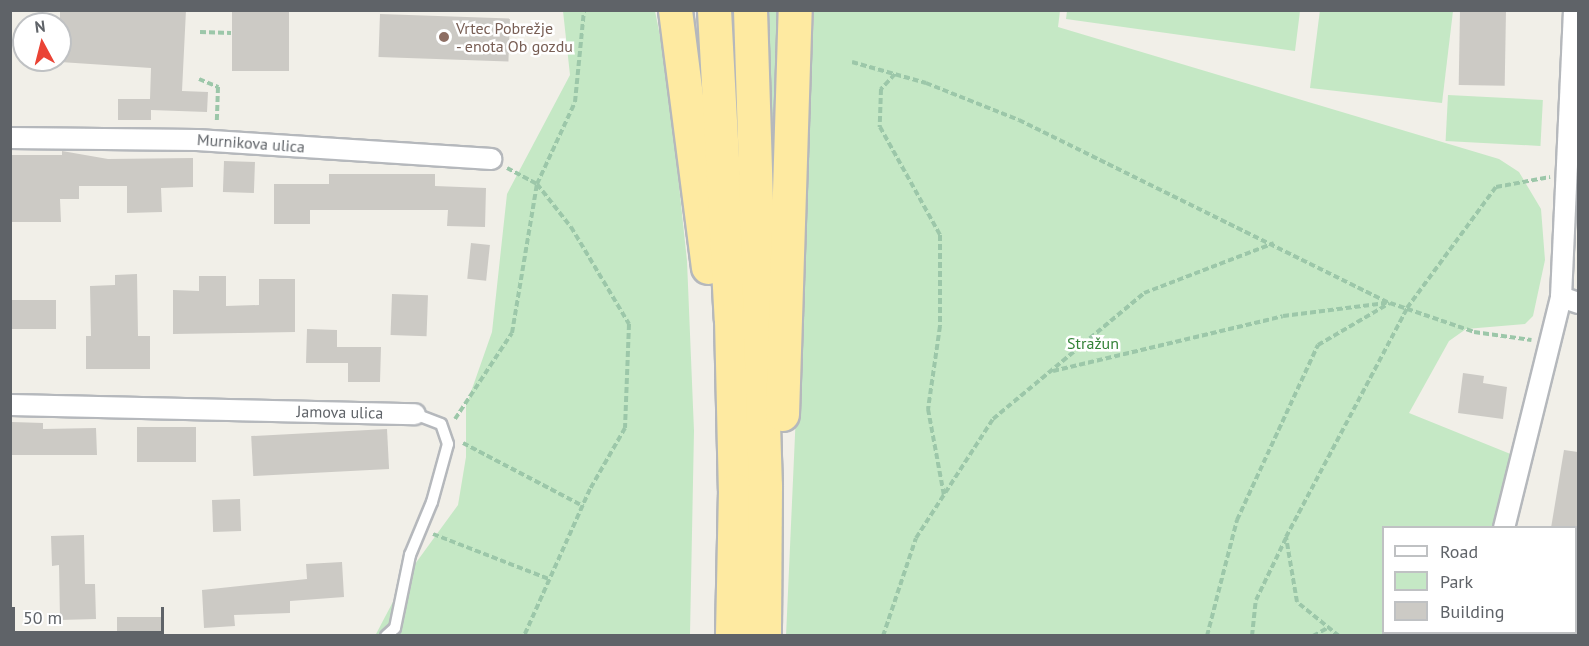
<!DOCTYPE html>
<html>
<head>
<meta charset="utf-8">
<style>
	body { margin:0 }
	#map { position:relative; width:1589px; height:646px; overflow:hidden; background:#f1efe8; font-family:"PT Sans",sans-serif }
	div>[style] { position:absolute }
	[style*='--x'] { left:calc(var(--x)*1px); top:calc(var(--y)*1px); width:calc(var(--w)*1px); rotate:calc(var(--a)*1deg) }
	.green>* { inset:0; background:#c5e8c5; transform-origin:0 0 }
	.building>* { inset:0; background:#cccac5; transform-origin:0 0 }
	.path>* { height:4px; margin-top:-2px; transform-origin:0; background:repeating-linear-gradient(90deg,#9cc7a9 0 6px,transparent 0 9px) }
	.roads { filter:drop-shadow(2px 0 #b5b8bc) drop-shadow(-2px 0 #b5b8bc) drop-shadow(0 2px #b5b8bc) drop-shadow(0 -2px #b5b8bc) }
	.service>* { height:10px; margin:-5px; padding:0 5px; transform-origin:5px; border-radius:5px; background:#fff }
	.minor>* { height:20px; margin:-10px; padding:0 10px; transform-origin:10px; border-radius:10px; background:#fff }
	.trunk>* { height:33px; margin:-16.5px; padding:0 16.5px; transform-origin:16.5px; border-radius:16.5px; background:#feeaa1 }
	.dots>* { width:16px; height:16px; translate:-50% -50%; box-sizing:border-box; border:3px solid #fff; border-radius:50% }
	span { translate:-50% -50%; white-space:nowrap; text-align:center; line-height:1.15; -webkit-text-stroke:5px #fff; paint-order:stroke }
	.education-label { font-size:16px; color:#785e54 }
	.left { translate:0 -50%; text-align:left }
	.street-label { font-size:16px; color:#5f6368 }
	.park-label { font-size:16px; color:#348238 }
	.frame { position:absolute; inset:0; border:12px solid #5f6368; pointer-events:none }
	.legend { position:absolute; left:1382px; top:526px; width:195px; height:108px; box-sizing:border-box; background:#fff; border:2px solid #bfc1c3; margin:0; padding:8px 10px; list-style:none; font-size:18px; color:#5f6368 }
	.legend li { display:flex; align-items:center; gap:12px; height:30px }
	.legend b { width:30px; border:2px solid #bfc1c3 }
	.north { position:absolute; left:12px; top:12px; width:60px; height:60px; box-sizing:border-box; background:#fff; border:2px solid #bfc1c3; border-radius:50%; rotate:353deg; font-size:16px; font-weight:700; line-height:24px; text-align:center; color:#5f6368 }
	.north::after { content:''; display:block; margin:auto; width:21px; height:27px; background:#ea4335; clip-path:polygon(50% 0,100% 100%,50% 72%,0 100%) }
	.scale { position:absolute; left:12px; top:607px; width:152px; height:27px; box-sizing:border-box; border:3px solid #5f6368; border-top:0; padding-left:8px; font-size:18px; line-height:21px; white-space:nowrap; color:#5f6368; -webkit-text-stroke:4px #fff; paint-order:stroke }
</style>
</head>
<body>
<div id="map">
	<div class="green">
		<div style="clip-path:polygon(1320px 10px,1453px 11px,1442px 103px,1310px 88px)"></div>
		<div style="clip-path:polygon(563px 11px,655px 11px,667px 71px,687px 261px,694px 431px,690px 635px,375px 636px,407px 575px,458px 505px,466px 457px,466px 406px,492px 332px,507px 194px,570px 75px)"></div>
		<div style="clip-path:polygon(763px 11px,788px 11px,777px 366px)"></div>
		<div style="clip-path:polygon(814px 11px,1060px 11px,1058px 27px,1499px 159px,1519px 172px,1541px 209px,1545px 260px,1533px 316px,1525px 324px,1466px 329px,1449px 341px,1409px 413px,1513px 455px,1506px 527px,1384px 528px,1384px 632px,1485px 635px,786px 636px)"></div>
		<div style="clip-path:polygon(1067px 11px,1300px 10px,1300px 11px,1295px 51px,1066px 19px)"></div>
		<div style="left:1448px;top:95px;width:95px;height:46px;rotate:3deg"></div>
	</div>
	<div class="building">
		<div style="clip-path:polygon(60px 10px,186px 10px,182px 91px,208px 92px,207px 112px,151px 110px,151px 120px,118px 120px,118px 99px,150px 99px,151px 68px,60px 62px)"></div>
		<div style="left:232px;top:10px;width:57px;height:61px"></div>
		<div style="left:1460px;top:10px;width:46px;height:75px;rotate:1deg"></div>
		<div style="left:380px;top:14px;width:130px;height:43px;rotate:2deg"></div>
		<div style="clip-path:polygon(62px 151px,108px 159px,193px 158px,193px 187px,161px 188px,162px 212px,127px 213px,127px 186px,79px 186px,79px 199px,60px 199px,61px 222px,10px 222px,10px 155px,62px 155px)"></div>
		<div style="left:224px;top:161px;width:31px;height:31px;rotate:2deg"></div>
		<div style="clip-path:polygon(329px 174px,435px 174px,435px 186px,486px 188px,485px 227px,447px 226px,448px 210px,310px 210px,310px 224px,274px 224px,274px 184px,329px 184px)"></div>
		<div style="left:471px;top:243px;width:19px;height:36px;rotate:6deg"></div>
		<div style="clip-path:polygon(137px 274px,138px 336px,150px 336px,150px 369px,86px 369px,86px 336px,91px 336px,90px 286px,115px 285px,115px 275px)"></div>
		<div style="clip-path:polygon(199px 276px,226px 276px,226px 306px,259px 305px,259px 279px,295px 279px,295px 332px,173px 334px,173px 290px,199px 291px)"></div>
		<div style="left:392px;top:294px;width:36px;height:41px;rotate:2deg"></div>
		<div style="left:56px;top:300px;width:29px;height:46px;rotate:90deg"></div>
		<div style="clip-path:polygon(307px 329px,337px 330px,337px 347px,381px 347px,380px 382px,348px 382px,348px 363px,306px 363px)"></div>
		<div style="clip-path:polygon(1463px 373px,1484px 376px,1483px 383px,1507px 387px,1503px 419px,1458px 413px)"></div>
		<div style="clip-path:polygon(12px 422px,43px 423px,43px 429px,96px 428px,97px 455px,11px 455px)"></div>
		<div style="left:137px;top:427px;width:59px;height:35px"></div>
		<div style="left:387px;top:429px;width:40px;height:136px;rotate:87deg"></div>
		<div style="clip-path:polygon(1564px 450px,1578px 452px,1578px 528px,1551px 528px)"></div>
		<div style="left:240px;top:499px;width:32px;height:28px;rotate:88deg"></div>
		<div style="clip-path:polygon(84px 535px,85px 584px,95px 584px,96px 619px,60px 620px,59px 565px,52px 566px,51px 536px)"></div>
		<div style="clip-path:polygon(342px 562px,344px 597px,290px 601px,290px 613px,234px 615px,235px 626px,204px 628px,202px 590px,307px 579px,306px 564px)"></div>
		<div style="left:117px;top:617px;width:47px;height:19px"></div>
	</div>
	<div class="path">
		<div style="--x:200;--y:32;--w:31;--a:2"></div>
		<div style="--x:852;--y:62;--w:77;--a:15.8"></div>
		<div style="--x:926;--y:83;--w:100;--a:21.7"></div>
		<div style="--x:1019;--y:120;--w:414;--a:26.3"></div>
		<div style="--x:895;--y:74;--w:21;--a:133"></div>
		<div style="--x:881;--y:89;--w:38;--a:92"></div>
		<div style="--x:880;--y:127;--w:124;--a:60.9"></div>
		<div style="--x:940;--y:235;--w:91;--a:90"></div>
		<div style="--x:940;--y:326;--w:84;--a:98.2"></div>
		<div style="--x:928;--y:409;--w:87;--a:79.5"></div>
		<div style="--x:199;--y:79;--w:21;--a:23"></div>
		<div style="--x:218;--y:87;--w:35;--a:92"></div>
		<div style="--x:507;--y:168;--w:34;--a:28"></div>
		<div style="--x:537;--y:184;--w:55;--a:51.7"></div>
		<div style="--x:571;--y:227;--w:113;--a:59.1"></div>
		<div style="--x:629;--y:324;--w:104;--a:92.2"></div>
		<div style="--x:625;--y:428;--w:70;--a:119.8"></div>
		<div style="--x:590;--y:489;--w:161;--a:114.2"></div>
		<div style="--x:1053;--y:371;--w:236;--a:-13.4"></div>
		<div style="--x:1283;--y:316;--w:104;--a:-7.2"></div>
		<div style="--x:455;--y:419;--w:103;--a:-56.5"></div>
		<div style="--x:512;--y:333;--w:151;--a:-80.5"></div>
		<div style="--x:537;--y:184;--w:90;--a:-65.1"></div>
		<div style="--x:575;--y:102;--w:92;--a:-84.4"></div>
		<div style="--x:463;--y:443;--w:136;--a:27.7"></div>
		<div style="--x:433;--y:534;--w:124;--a:21.2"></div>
		<div style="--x:883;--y:636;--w:103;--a:-71.4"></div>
		<div style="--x:916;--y:538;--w:142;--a:-57.1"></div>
		<div style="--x:993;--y:419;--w:197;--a:-39.8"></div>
		<div style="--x:1144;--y:293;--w:139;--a:-21"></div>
		<div style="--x:1207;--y:636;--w:120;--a:-75.5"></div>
		<div style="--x:1237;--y:520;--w:193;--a:-65.2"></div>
		<div style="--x:1318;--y:345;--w:83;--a:-30.3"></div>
		<div style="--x:1390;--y:303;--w:89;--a:19"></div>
		<div style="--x:1474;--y:332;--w:58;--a:8"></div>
		<div style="--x:1252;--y:636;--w:36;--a:-84"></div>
		<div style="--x:1256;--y:600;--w:69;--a:-64.2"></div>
		<div style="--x:1313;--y:636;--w:18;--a:-29"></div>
		<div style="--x:1339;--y:636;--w:54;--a:-141"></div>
		<div style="--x:1297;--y:602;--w:66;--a:-99.6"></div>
		<div style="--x:1286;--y:537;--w:259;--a:-62.1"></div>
		<div style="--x:1407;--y:308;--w:150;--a:-53.7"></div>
		<div style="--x:1496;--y:187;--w:55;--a:-10.5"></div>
	</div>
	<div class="roads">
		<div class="service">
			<div style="--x:386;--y:636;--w:12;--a:-42"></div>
			<div style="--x:395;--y:628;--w:75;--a:-78.4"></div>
			<div style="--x:410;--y:555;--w:57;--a:-67.5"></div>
			<div style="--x:432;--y:502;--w:60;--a:-74.6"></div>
			<div style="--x:448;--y:444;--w:21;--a:-109"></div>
			<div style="--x:441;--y:424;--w:28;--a:-159"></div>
		</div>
		<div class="minor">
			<div style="--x:10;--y:138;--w:187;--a:0.6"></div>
			<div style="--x:197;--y:140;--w:295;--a:3.7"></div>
			<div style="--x:1561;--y:297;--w:18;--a:19"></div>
			<div style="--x:10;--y:405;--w:405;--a:1.3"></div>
			<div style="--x:1504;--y:528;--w:238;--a:-76.1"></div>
			<div style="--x:1561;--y:297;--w:287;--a:-87.4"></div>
			<div style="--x:1477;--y:636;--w:4;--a:-76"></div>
		</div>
		<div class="trunk">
			<div style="--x:675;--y:10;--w:259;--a:82.7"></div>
			<div style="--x:714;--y:10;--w:309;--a:86.9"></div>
			<div style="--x:731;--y:319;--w:171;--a:88.7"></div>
			<div style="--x:735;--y:490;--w:146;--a:91.2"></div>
			<div style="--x:750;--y:10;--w:476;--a:88.2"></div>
			<div style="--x:765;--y:486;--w:150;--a:90.4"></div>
			<div style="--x:782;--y:414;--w:404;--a:-88.2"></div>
		</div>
	</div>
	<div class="dots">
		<div style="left:444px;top:37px;background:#8d6e63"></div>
	</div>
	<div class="education-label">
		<span class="left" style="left:456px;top:37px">Vrtec Pobrežje<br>- enota Ob gozdu</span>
	</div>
	<div class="street-label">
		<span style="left:251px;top:143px;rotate:4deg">Murnikova ulica</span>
		<span style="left:340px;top:412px;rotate:1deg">Jamova ulica</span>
	</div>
	<div class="park-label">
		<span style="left:1093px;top:343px">Stražun</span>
	</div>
	<div class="frame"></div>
	<ul class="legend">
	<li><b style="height:8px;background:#fff"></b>Road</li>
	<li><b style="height:16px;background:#c5e8c5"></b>Park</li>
	<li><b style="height:16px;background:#cccac5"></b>Building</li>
	</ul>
	<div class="north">N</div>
	<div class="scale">50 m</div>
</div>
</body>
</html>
